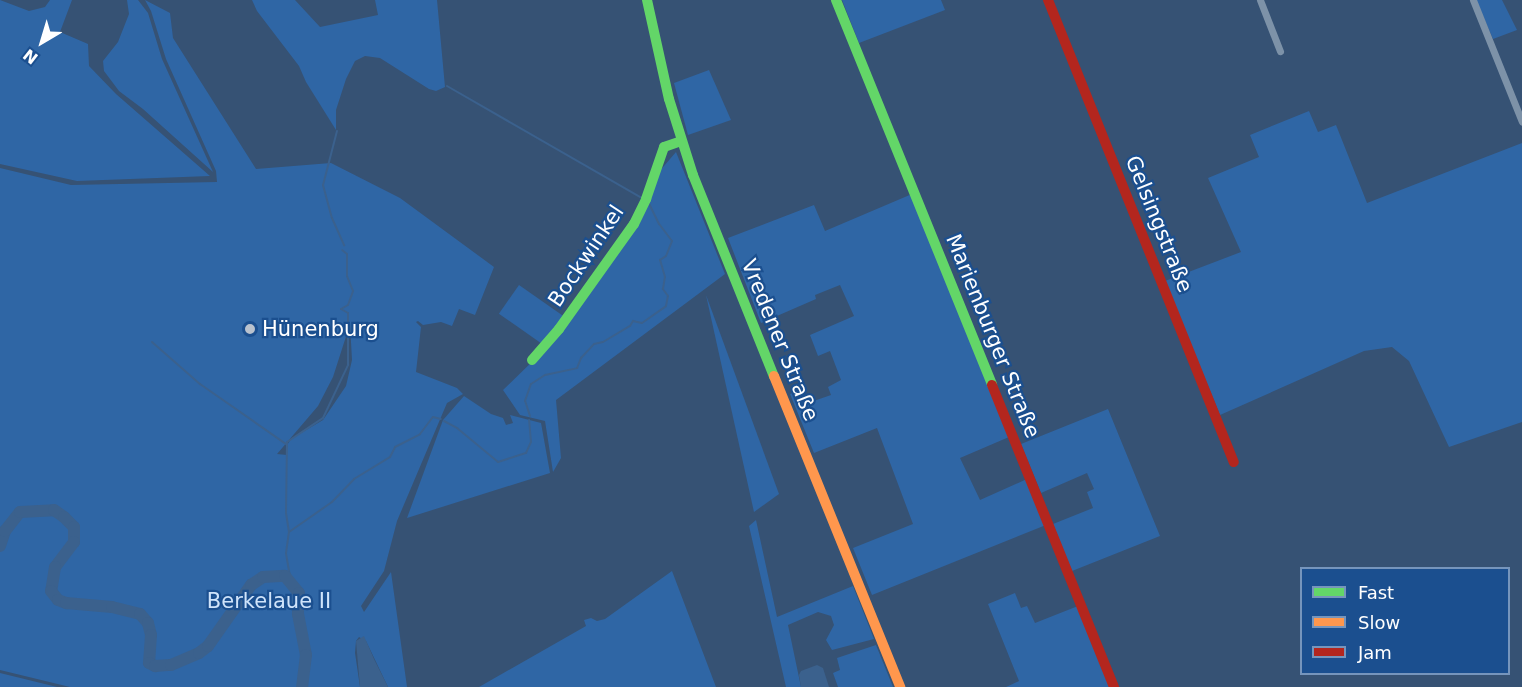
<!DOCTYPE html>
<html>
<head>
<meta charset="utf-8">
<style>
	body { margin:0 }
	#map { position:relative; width:1522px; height:687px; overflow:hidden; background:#365274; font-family:"DejaVu Sans",sans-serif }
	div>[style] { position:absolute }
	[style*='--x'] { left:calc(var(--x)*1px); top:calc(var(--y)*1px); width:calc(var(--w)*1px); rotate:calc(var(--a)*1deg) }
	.green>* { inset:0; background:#2f66a5; transform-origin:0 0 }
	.water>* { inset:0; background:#3b618d }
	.stream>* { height:2px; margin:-1px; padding:0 1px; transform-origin:1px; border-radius:1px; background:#3b618d }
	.river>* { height:12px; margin:-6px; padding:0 6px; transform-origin:6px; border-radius:6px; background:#3b618d }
	.street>* { height:7px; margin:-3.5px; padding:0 3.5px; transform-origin:3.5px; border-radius:3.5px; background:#7d92a8 }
	.fast>* { height:10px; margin:-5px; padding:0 5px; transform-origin:5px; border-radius:5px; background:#63d668 }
	.slow>* { height:10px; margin:-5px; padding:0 5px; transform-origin:5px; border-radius:5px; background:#ff974d }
	.jam>* { height:10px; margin:-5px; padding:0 5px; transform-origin:5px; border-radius:5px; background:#b3261e }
	.dots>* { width:16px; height:16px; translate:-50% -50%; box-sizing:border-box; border:3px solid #1b4f8f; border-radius:50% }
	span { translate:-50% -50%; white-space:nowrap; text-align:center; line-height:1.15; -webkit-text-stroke:4.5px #1b4f8f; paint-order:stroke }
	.street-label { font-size:21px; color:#fff }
	.poi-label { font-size:21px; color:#fff }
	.left { translate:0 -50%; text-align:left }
	.park-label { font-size:21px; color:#cfe3fa }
	.legend { position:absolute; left:1300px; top:567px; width:210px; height:108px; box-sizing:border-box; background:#1b4f8f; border:2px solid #7695bc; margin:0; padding:8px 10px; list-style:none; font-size:18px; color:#fff }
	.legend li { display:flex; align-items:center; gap:12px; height:30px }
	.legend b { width:30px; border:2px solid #7695bc }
	.north { position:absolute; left:12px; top:12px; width:60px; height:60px; -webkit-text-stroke:4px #1b4f8f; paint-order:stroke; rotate:218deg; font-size:16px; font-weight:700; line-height:24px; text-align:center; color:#fff }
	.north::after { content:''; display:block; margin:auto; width:21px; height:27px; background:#fff; clip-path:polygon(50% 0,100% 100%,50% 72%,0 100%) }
</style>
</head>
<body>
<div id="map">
	<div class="green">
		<div style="clip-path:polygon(0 0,29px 11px,45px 7px,50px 0,72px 0,60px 32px,88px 44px,89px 66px,116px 94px,210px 176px,77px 181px,0 164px)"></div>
		<div style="clip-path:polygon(127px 0,138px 0,148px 13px,162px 59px,213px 172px,143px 109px,119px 91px,104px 71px,103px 61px,118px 42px,129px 14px)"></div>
		<div style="clip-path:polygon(evenodd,145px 0,170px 13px,173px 38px,256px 169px,331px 163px,400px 198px,494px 267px,475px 315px,459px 309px,452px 326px,441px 322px,423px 325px,418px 321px,416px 322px,421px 327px,416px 372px,457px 388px,463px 394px,447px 403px,397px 521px,384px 571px,361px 606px,364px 612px,391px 572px,407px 687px,388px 687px,366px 641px,359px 637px,356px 641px,355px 653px,360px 687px,70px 687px,0 670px,0 168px,71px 185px,217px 182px,216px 171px,166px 59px,151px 11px,145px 0,350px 324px,352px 360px,346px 386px,323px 420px,291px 439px,287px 445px,287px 455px,277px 454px,318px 406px,333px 377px,350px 324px)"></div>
		<div style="clip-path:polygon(252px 0,295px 0,320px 27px,378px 15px,375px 0,437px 0,445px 87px,436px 91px,429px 89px,380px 58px,365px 56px,355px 61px,346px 79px,336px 110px,336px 130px,306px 82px,299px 66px,257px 11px)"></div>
		<div style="clip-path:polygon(842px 0,941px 0,945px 10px,859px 43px)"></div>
		<div style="clip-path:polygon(1476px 0,1502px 0,1517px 30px,1493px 39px)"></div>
		<div style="clip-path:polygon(709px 70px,731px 120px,688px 135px,674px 83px)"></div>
		<div style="clip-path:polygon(1309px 111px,1318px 132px,1336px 125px,1367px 203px,1522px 143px,1522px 422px,1449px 447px,1409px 361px,1392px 347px,1364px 351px,1220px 415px,1165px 281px,1241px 252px,1208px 178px,1259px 157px,1250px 135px)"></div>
		<div style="clip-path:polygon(676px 152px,725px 274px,556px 400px,561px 458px,553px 472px,545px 421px,520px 415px,503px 390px,540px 354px,625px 243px,658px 173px)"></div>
		<div style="clip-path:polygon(912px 194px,1009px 437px,960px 458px,980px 500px,1027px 479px,1046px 525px,872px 595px,853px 548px,913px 524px,877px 428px,814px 453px,790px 394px,799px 390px,805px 404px,831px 395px,828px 387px,841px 380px,830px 351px,818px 356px,810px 335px,854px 316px,840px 285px,815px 295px,816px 299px,761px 323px,728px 238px,814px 205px,825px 231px)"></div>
		<div style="left:519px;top:285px;width:55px;height:35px;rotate:35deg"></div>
		<div style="clip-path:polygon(706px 295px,779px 494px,754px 512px)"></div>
		<div style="clip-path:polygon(464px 396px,491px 414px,503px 418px,506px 425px,513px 423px,510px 415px,541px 423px,550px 473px,407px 518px,443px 420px)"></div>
		<div style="clip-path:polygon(1108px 409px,1160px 536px,1072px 571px,1053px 524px,1093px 508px,1087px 492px,1094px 489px,1087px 473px,1041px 493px,1021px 444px)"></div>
		<div style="clip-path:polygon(756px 520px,777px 617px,853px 586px,874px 639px,832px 650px,826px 640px,834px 625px,831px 616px,818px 612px,788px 625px,801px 687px,786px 687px,749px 526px)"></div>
		<div style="clip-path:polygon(672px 571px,716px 687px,479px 687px,586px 626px,584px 620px,591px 618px,597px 621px,605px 619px)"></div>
		<div style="clip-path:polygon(1015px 593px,1021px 608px,1027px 606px,1035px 623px,1078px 606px,1111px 687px,1006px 687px,1019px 681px,988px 604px)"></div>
		<div style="clip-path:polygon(876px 645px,893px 687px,838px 687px,833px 673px,840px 670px,837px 658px)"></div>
		<div style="clip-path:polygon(0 673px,57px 687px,0 687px)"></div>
	</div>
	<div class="water">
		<div style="clip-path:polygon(364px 636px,374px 659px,388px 687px,360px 687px,356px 641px)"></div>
		<div style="clip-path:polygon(817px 665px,823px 668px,829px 687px,801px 687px,799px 675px,801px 671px)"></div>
	</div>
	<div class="stream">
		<div style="--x:447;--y:86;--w:225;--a:29.9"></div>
		<div style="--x:337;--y:131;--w:56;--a:104.5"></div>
		<div style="--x:323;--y:185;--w:34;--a:75"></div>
		<div style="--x:332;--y:218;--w:30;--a:66"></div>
		<div style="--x:152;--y:342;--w:64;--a:41.2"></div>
		<div style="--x:200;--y:384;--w:105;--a:34.9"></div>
		<div style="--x:530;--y:416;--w:16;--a:-108"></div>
		<div style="--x:525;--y:401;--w:18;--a:-71"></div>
		<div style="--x:531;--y:384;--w:17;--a:-33"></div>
		<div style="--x:545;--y:375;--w:33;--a:-12"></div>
		<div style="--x:577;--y:368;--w:11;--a:-68"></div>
		<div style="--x:581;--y:358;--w:19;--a:-47"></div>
		<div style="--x:594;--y:344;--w:9;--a:-13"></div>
		<div style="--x:603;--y:342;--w:31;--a:-31"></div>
		<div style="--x:630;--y:326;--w:6;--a:-59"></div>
		<div style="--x:633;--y:321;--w:9;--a:13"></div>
		<div style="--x:642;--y:323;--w:29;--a:-35"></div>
		<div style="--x:666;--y:306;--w:10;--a:-79"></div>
		<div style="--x:668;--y:296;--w:9;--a:-126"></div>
		<div style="--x:663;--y:289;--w:12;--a:-81"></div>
		<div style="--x:665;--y:277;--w:18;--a:-106"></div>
		<div style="--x:660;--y:260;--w:7;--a:-34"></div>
		<div style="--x:666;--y:256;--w:16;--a:-68"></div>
		<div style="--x:672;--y:241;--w:21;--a:-127"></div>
		<div style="--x:659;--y:224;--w:25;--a:-116"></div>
		<div style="--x:444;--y:421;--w:15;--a:28"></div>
		<div style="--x:457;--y:428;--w:53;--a:39.7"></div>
		<div style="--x:498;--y:462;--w:29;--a:-18"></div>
		<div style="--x:526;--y:453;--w:12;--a:-66"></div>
		<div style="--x:531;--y:442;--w:22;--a:-95"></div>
		<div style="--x:289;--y:532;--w:52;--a:-34.9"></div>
		<div style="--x:332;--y:502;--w:32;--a:-46"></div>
		<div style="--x:354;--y:479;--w:42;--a:-31.4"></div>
		<div style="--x:390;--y:457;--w:11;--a:-63"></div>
		<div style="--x:395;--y:447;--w:28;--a:-27"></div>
		<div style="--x:420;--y:434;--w:21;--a:-53"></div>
		<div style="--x:433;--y:417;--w:8;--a:14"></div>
		<div style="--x:291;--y:582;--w:29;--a:-100"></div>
		<div style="--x:286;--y:553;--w:21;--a:-82"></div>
		<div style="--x:289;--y:532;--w:19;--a:-99"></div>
		<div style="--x:286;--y:513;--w:71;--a:-89.2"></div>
		<div style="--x:287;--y:442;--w:43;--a:-33.7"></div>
		<div style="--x:323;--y:418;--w:59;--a:-64.7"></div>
		<div style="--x:348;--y:365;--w:52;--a:-90"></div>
		<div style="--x:348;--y:313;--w:8;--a:-150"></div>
		<div style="--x:341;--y:309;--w:8;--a:-30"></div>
		<div style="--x:348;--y:305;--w:15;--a:-70"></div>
		<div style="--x:353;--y:291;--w:16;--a:-112"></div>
		<div style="--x:347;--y:276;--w:22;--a:-90"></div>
		<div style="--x:347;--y:254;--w:6;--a:-141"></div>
	</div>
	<div class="river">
		<div style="--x:0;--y:546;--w:16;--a:-72"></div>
		<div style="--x:5;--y:531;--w:24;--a:-52"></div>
		<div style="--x:20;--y:512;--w:34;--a:-3"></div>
		<div style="--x:54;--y:510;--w:12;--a:35"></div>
		<div style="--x:64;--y:517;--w:14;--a:45"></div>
		<div style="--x:74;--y:527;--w:15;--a:90"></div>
		<div style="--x:74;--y:542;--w:31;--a:127"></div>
		<div style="--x:55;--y:567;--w:24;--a:99"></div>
		<div style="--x:51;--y:591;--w:11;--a:52"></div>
		<div style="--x:58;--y:600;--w:9;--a:21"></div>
		<div style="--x:66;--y:603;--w:46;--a:5"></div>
		<div style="--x:112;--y:607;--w:29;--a:14"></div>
		<div style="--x:140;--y:614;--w:12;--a:48"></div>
		<div style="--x:148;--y:623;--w:12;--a:76"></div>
		<div style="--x:151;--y:635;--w:28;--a:94"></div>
		<div style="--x:149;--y:663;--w:7;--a:27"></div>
		<div style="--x:155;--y:666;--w:16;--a:-4"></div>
		<div style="--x:171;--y:665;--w:30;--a:-23"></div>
		<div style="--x:199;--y:653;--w:11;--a:-38"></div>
		<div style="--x:208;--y:646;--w:75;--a:-54.8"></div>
		<div style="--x:251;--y:585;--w:14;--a:-34"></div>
		<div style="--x:263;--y:577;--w:22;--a:-3"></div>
		<div style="--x:285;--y:576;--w:22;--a:51"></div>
		<div style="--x:299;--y:593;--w:21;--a:93"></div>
		<div style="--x:298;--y:614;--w:42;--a:79"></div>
		<div style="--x:306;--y:655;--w:32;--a:97"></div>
	</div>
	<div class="street">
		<div style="--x:1260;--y:0;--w:55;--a:68.6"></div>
		<div style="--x:1473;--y:0;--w:131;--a:68.1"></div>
	</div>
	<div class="fast">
		<div style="--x:647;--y:0;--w:101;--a:77.5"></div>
		<div style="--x:669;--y:99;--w:80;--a:72.5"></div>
		<div style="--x:693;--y:175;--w:217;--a:68.1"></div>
		<div style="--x:836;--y:0;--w:415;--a:67.9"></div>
		<div style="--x:532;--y:360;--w:41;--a:-48.9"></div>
		<div style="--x:559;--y:329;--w:129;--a:-54.5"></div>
		<div style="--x:634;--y:224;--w:28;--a:-64"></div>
		<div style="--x:646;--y:199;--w:55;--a:-70.9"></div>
		<div style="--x:664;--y:147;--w:18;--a:-19"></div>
	</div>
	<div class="slow">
		<div style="--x:774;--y:376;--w:336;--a:67.9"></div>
	</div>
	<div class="jam">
		<div style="--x:1048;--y:0;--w:498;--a:68.1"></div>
		<div style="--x:992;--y:385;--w:326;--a:68"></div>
	</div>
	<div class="dots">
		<div style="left:250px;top:329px;background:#b9c2ce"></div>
	</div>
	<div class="street-label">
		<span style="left:1159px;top:224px;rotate:68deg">Gelsingstraße</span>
		<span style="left:586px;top:256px;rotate:-56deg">Bockwinkel</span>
		<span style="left:993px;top:336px;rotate:68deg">Marienburger Straße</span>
		<span style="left:780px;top:340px;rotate:68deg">Vredener Straße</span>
	</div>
	<div class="poi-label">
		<span class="left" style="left:262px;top:329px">Hünenburg</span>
	</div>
	<div class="park-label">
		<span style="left:269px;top:601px">Berkelaue II</span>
	</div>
	<ul class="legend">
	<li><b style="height:8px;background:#63d668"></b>Fast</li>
	<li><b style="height:8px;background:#ff974d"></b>Slow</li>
	<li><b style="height:8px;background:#b3261e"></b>Jam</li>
	</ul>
	<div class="north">N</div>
</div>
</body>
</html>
